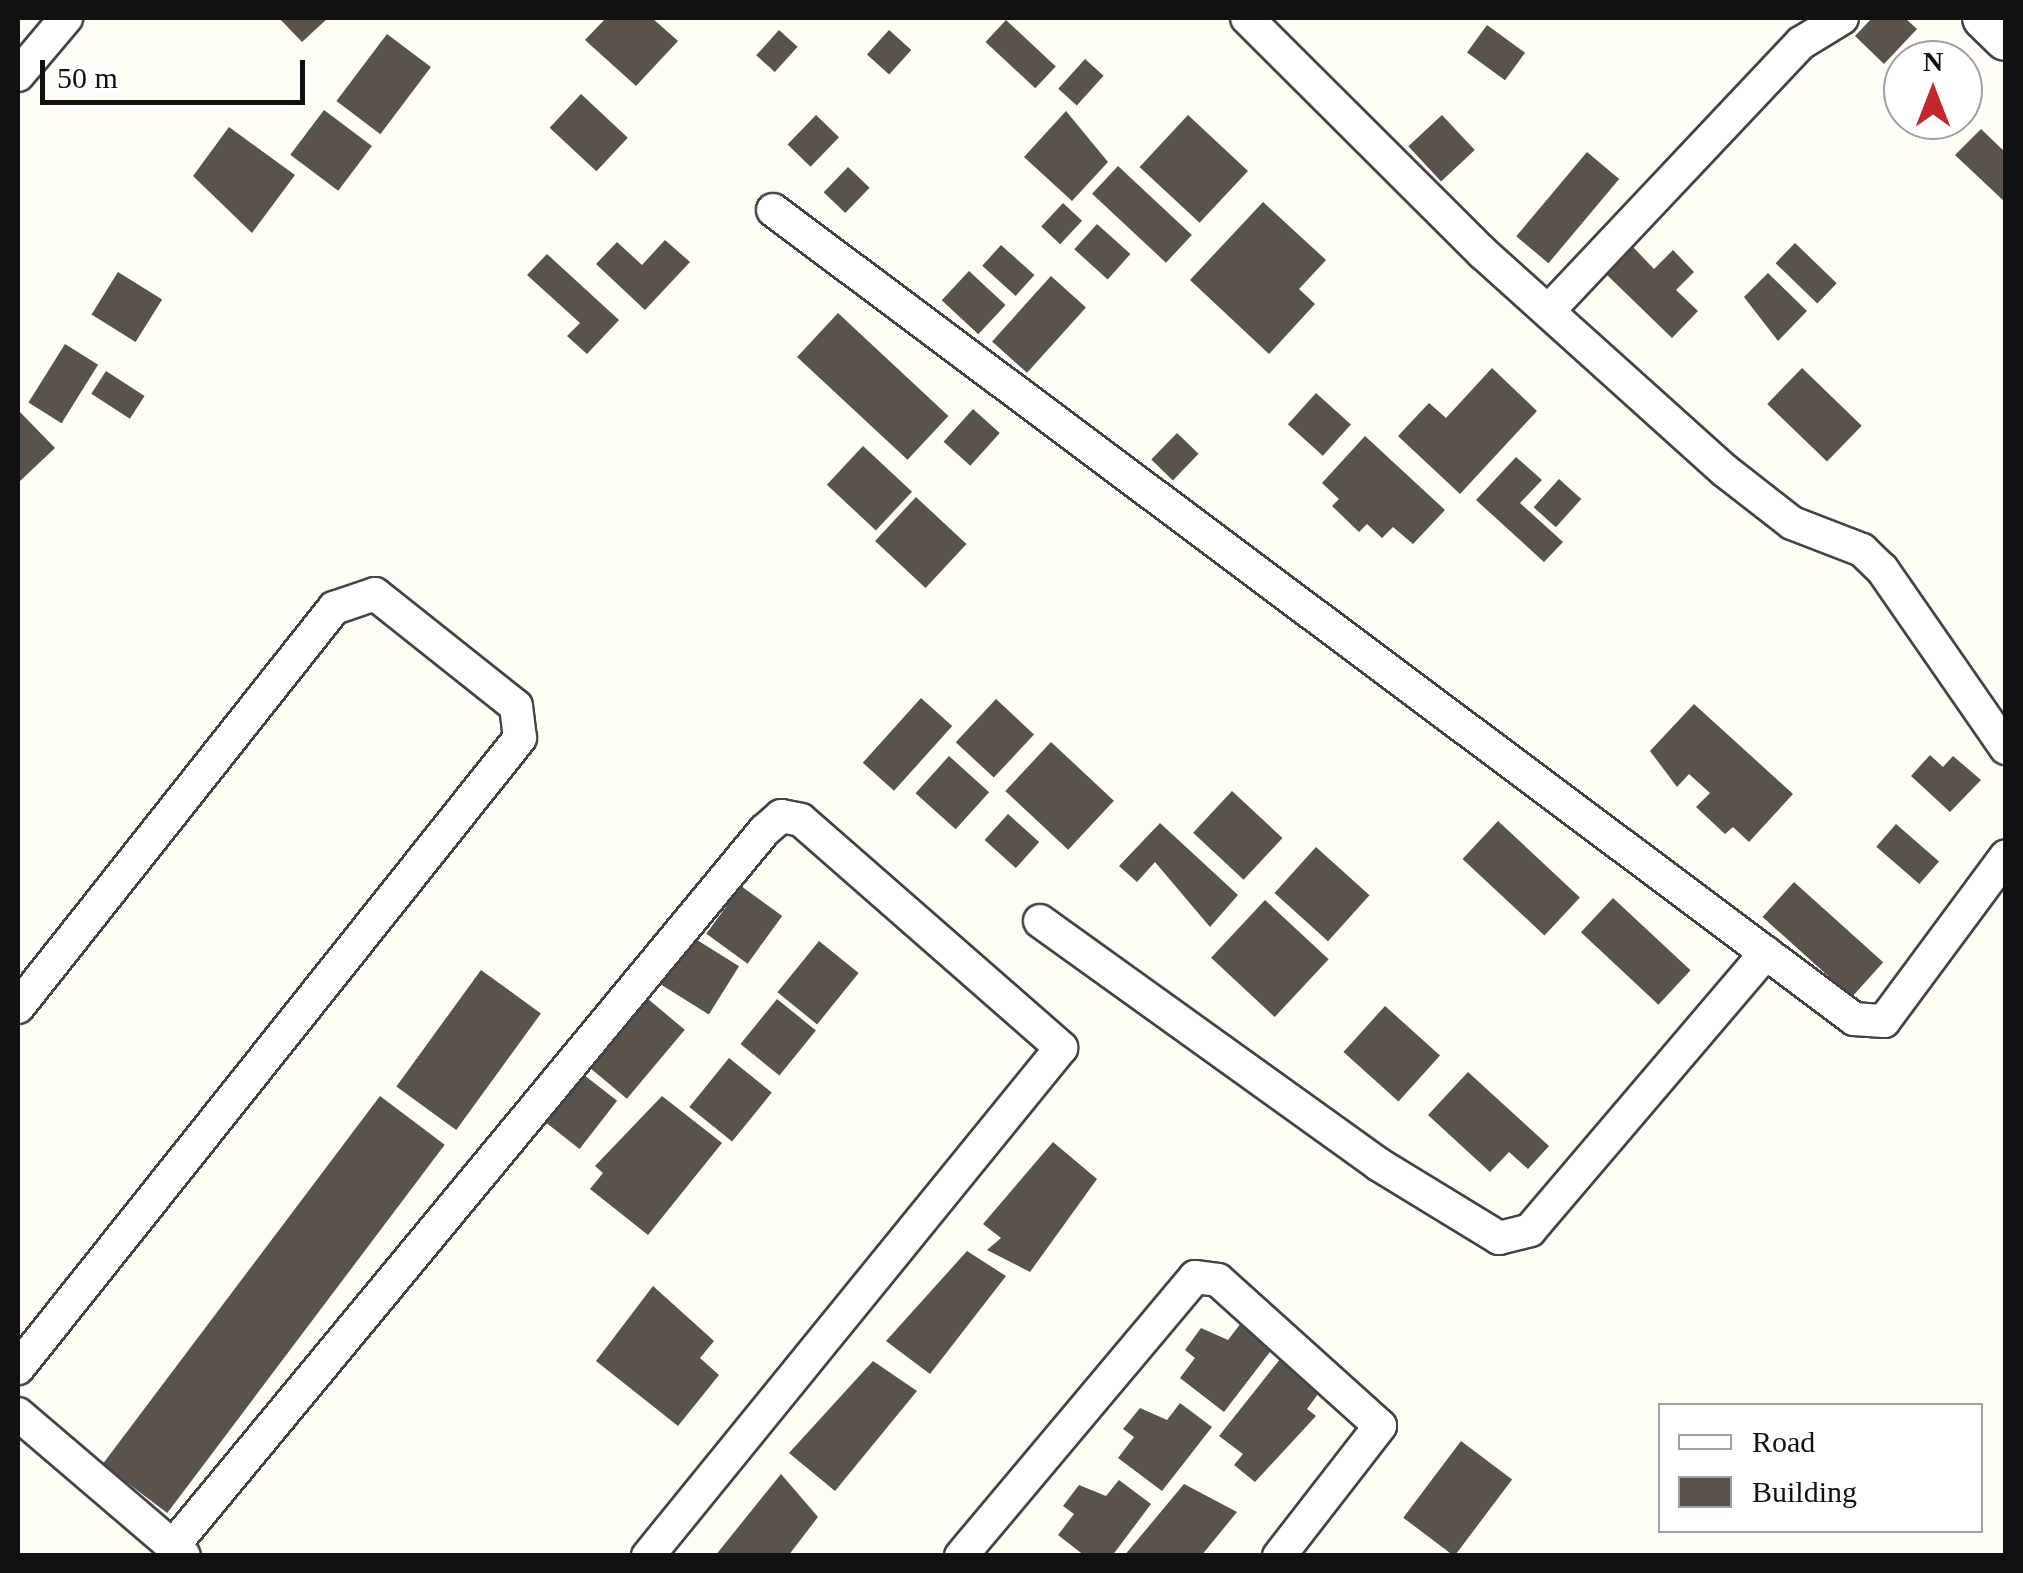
<!DOCTYPE html>
<html>
<head>
<meta charset="utf-8">
<style>
	body { margin:0 }
	#map { position:relative; width:2023px; height:1573px; overflow:hidden; background:#fffdf5; font-family:Georgia,serif }
	div>[style] { position:absolute }
	[style*='--x'] { left:calc(var(--x)*1px); top:calc(var(--y)*1px); width:calc(var(--w)*1px); rotate:calc(var(--a)*1deg) }
	.building>* { inset:0; background:#5a524d; transform-origin:0 0 }
	.roads { filter:drop-shadow(2px 0 #444) drop-shadow(-2px 0 #444) drop-shadow(0 2px #444) drop-shadow(0 -2px #444) }
	.minor>* { height:32px; margin:-16px; padding:0 16px; transform-origin:16px; border-radius:16px; background:#fff }
	.tertiary>* { height:42px; margin:-21px; padding:0 21px; transform-origin:21px; border-radius:21px; background:#fff }
	span { translate:-50% -50%; white-space:nowrap; text-align:center; line-height:1.15; -webkit-text-stroke:10px #fff; paint-order:stroke }
	.frame { position:absolute; inset:0; border:20px solid #111; pointer-events:none }
	.legend { position:absolute; left:1658px; top:1403px; width:325px; height:130px; box-sizing:border-box; background:#fff; border:2px solid #a0a0a0; margin:0; padding:12px 18px; list-style:none; font-size:30px; color:#111 }
	.legend li { display:flex; align-items:center; gap:20px; height:50px }
	.legend b { width:50px; border:2px solid #a0a0a0 }
	.north { position:absolute; left:1883px; top:40px; width:100px; height:100px; box-sizing:border-box; background:#fff; border:2px solid #a0a0a0; border-radius:50%; rotate:0deg; font-size:28px; font-weight:700; line-height:40px; text-align:center; color:#111 }
	.north::after { content:''; display:block; margin:auto; width:35px; height:45px; background:#c4262e; clip-path:polygon(50% 0,100% 100%,50% 72%,0 100%) }
	.scale { position:absolute; left:40px; top:60px; width:265px; height:45px; box-sizing:border-box; border:5px solid #111; border-top:0; padding-left:12px; font-size:30px; line-height:35px; white-space:nowrap; color:#111; -webkit-text-stroke:8px #fff; paint-order:stroke }
</style>
</head>
<body>
<div id="map">
	<div class="building">
		<div style="clip-path:polygon(279px 18px,328px 18px,302px 42px)"></div>
		<div style="clip-path:polygon(606px 18px,652px 18px,678px 41px,636px 86px,585px 40px)"></div>
		<div style="clip-path:polygon(1872px 18px,1905px 18px,1917px 29px,1884px 64px,1855px 36px)"></div>
		<div style="left:1006px;top:20px;width:68px;height:30px;rotate:43deg"></div>
		<div style="left:1487px;top:25px;width:47px;height:34px;rotate:36deg"></div>
		<div style="left:779px;top:30px;width:25px;height:34px;rotate:42deg"></div>
		<div style="left:889px;top:30px;width:30px;height:33px;rotate:42deg"></div>
		<div style="left:387px;top:34px;width:55px;height:84px;rotate:37deg"></div>
		<div style="left:1085px;top:59px;width:25px;height:40px;rotate:42deg"></div>
		<div style="left:581px;top:94px;width:64px;height:46px;rotate:43deg"></div>
		<div style="left:324px;top:110px;width:60px;height:56px;rotate:37deg"></div>
		<div style="clip-path:polygon(1066px 111px,1108px 162px,1072px 201px,1024px 157px)"></div>
		<div style="left:816px;top:115px;width:32px;height:41px;rotate:44deg"></div>
		<div style="left:1188px;top:115px;width:82px;height:71px;rotate:43deg"></div>
		<div style="left:1442px;top:115px;width:48px;height:46px;rotate:47deg"></div>
		<div style="clip-path:polygon(229px 127px,295px 175px,252px 233px,193px 176px)"></div>
		<div style="clip-path:polygon(1981px 129px,2006px 153px,2006px 203px,1955px 155px)"></div>
		<div style="left:1587px;top:152px;width:42px;height:110px;rotate:40deg"></div>
		<div style="left:1118px;top:166px;width:101px;height:38px;rotate:43deg"></div>
		<div style="left:848px;top:167px;width:30px;height:35px;rotate:44deg"></div>
		<div style="clip-path:polygon(1263px 202px,1326px 260px,1299px 289px,1315px 304px,1269px 354px,1190px 280px)"></div>
		<div style="left:1063px;top:203px;width:26px;height:32px;rotate:43deg"></div>
		<div style="left:1097px;top:224px;width:45px;height:34px;rotate:42deg"></div>
		<div style="clip-path:polygon(665px 240px,690px 262px,645px 310px,596px 264px,617px 242px,642px 265px)"></div>
		<div style="left:1795px;top:243px;width:58px;height:28px;rotate:44deg"></div>
		<div style="left:1001px;top:245px;width:45px;height:28px;rotate:42deg"></div>
		<div style="clip-path:polygon(1633px 247px,1654px 269px,1673px 250px,1694px 272px,1676px 290px,1698px 311px,1672px 338px,1606px 274px)"></div>
		<div style="clip-path:polygon(547px 254px,619px 320px,587px 354px,567px 336px,580px 323px,527px 275px)"></div>
		<div style="left:969px;top:271px;width:50px;height:40px;rotate:43deg"></div>
		<div style="left:118px;top:272px;width:52px;height:50px;rotate:32deg"></div>
		<div style="clip-path:polygon(1768px 273px,1807px 311px,1778px 341px,1744px 297px)"></div>
		<div style="left:1051px;top:276px;width:47px;height:88px;rotate:42deg"></div>
		<div style="left:838px;top:313px;width:151px;height:60px;rotate:43deg"></div>
		<div style="left:65px;top:344px;width:39px;height:69px;rotate:32deg"></div>
		<div style="clip-path:polygon(1492px 368px,1537px 411px,1460px 494px,1398px 436px,1429px 403px,1446px 418px)"></div>
		<div style="left:1802px;top:368px;width:83px;height:50px;rotate:44deg"></div>
		<div style="left:106px;top:371px;width:46px;height:27px;rotate:33deg"></div>
		<div style="left:1316px;top:393px;width:47px;height:42px;rotate:42deg"></div>
		<div style="left:973px;top:409px;width:36px;height:44px;rotate:42deg"></div>
		<div style="clip-path:polygon(19px 411px,55px 448px,19px 482px,18px 480px)"></div>
		<div style="left:1177px;top:433px;width:30px;height:37px;rotate:44deg"></div>
		<div style="clip-path:polygon(1365px 436px,1445px 510px,1413px 544px,1393px 527px,1382px 538px,1367px 524px,1359px 532px,1332px 506px,1339px 499px,1322px 483px)"></div>
		<div style="left:863px;top:446px;width:67px;height:53px;rotate:43deg"></div>
		<div style="clip-path:polygon(1516px 457px,1542px 480px,1520px 503px,1563px 542px,1544px 562px,1476px 500px)"></div>
		<div style="left:1559px;top:479px;width:30px;height:38px;rotate:42deg"></div>
		<div style="left:916px;top:497px;width:69px;height:60px;rotate:43deg"></div>
		<div style="left:921px;top:698px;width:42px;height:87px;rotate:42deg"></div>
		<div style="left:996px;top:699px;width:52px;height:59px;rotate:43deg"></div>
		<div style="clip-path:polygon(1694px 704px,1793px 794px,1749px 842px,1733px 827px,1725px 834px,1696px 807px,1710px 793px,1689px 774px,1677px 787px,1650px 751px)"></div>
		<div style="left:1051px;top:742px;width:86px;height:67px;rotate:43deg"></div>
		<div style="clip-path:polygon(1930px 755px,1943px 767px,1953px 756px,1981px 780px,1950px 812px,1911px 776px)"></div>
		<div style="left:949px;top:756px;width:54px;height:50px;rotate:42deg"></div>
		<div style="left:1232px;top:791px;width:69px;height:57px;rotate:43deg"></div>
		<div style="left:1008px;top:814px;width:42px;height:35px;rotate:42deg"></div>
		<div style="left:1498px;top:821px;width:112px;height:52px;rotate:43deg"></div>
		<div style="clip-path:polygon(1160px 823px,1238px 895px,1210px 927px,1155px 862px,1137px 882px,1119px 866px)"></div>
		<div style="left:1896px;top:824px;width:57px;height:30px;rotate:41deg"></div>
		<div style="left:1316px;top:847px;width:72px;height:62px;rotate:42deg"></div>
		<div style="left:1794px;top:882px;width:120px;height:47px;rotate:42deg"></div>
		<div style="left:741px;top:886px;width:51px;height:59px;rotate:36deg"></div>
		<div style="left:1613px;top:898px;width:106px;height:47px;rotate:43deg"></div>
		<div style="left:1265px;top:900px;width:87px;height:79px;rotate:43deg"></div>
		<div style="left:689px;top:935px;width:59px;height:57px;rotate:32deg"></div>
		<div style="left:819px;top:941px;width:51px;height:66px;rotate:39deg"></div>
		<div style="left:481px;top:970px;width:74px;height:144px;rotate:36deg"></div>
		<div style="left:648px;top:999px;width:48px;height:90px;rotate:40deg"></div>
		<div style="left:777px;top:999px;width:50px;height:58px;rotate:39deg"></div>
		<div style="left:1385px;top:1006px;width:74px;height:62px;rotate:42deg"></div>
		<div style="left:729px;top:1058px;width:55px;height:63px;rotate:39deg"></div>
		<div style="clip-path:polygon(1468px 1072px,1549px 1146px,1528px 1169px,1509px 1152px,1490px 1172px,1428px 1115px)"></div>
		<div style="left:584px;top:1075px;width:42px;height:61px;rotate:38deg"></div>
		<div style="left:380px;top:1096px;width:81px;height:461px;rotate:37deg"></div>
		<div style="clip-path:polygon(662px 1096px,722px 1143px,648px 1235px,590px 1189px,603px 1173px,595px 1166px)"></div>
		<div style="clip-path:polygon(1053px 1142px,1097px 1179px,1030px 1272px,987px 1250px,1001px 1238px,983px 1224px)"></div>
		<div style="clip-path:polygon(967px 1251px,1006px 1276px,930px 1374px,886px 1341px)"></div>
		<div style="clip-path:polygon(653px 1286px,714px 1341px,700px 1358px,719px 1375px,678px 1426px,596px 1361px)"></div>
		<div style="clip-path:polygon(1241px 1323px,1273px 1348px,1224px 1412px,1180px 1378px,1195px 1358px,1185px 1350px,1201px 1328px,1228px 1340px)"></div>
		<div style="clip-path:polygon(1281px 1358px,1321px 1390px,1307px 1409px,1316px 1416px,1255px 1482px,1234px 1465px,1243px 1454px,1219px 1436px)"></div>
		<div style="clip-path:polygon(873px 1361px,917px 1391px,835px 1491px,789px 1453px)"></div>
		<div style="clip-path:polygon(1180px 1403px,1212px 1427px,1162px 1491px,1118px 1458px,1134px 1437px,1123px 1429px,1140px 1408px,1167px 1420px)"></div>
		<div style="left:1461px;top:1441px;width:64px;height:96px;rotate:37deg"></div>
		<div style="clip-path:polygon(781px 1474px,818px 1517px,788px 1556px,715px 1556px)"></div>
		<div style="clip-path:polygon(1119px 1480px,1151px 1504px,1112px 1556px,1085px 1556px,1058px 1535px,1074px 1514px,1063px 1506px,1079px 1485px,1106px 1496px)"></div>
		<div style="clip-path:polygon(1184px 1484px,1237px 1512px,1201px 1556px,1124px 1556px)"></div>
	</div>
	<div class="roads">
		<div class="minor">
			<div style="--x:1247;--y:18;--w:333;--a:44.9"></div>
			<div style="--x:1483;--y:253;--w:324;--a:42"></div>
			<div style="--x:1724;--y:470;--w:86;--a:37.9"></div>
			<div style="--x:1792;--y:523;--w:75;--a:21.1"></div>
			<div style="--x:1862;--y:550;--w:28;--a:44"></div>
			<div style="--x:1882;--y:569;--w:218;--a:55.3"></div>
			<div style="--x:18;--y:75;--w:75;--a:-49.9"></div>
			<div style="--x:773;--y:210;--w:1350;--a:36.81"></div>
			<div style="--x:1854;--y:1019;--w:30;--a:4"></div>
			<div style="--x:1884;--y:1021;--w:205;--a:-53.5"></div>
			<div style="--x:1552;--y:307;--w:363;--a:-46.7"></div>
			<div style="--x:1801;--y:43;--w:48;--a:-31.4"></div>
			<div style="--x:1040;--y:921;--w:416;--a:35.7"></div>
			<div style="--x:1378;--y:1164;--w:142;--a:31.4"></div>
			<div style="--x:1499;--y:1238;--w:32;--a:-14"></div>
			<div style="--x:1530;--y:1230;--w:364;--a:-49.6"></div>
			<div style="--x:18;--y:1007;--w:509;--a:-51.62"></div>
			<div style="--x:334;--y:608;--w:43;--a:-18.9"></div>
			<div style="--x:375;--y:594;--w:180;--a:38.5"></div>
			<div style="--x:516;--y:706;--w:32;--a:83"></div>
			<div style="--x:520;--y:738;--w:806;--a:128.55"></div>
			<div style="--x:18;--y:1414;--w:218;--a:40.5"></div>
			<div style="--x:173;--y:1546;--w:928;--a:-50.42"></div>
			<div style="--x:764;--y:831;--w:23;--a:-41"></div>
			<div style="--x:781;--y:816;--w:20;--a:11"></div>
			<div style="--x:801;--y:820;--w:346;--a:41.2"></div>
			<div style="--x:1061;--y:1048;--w:655;--a:129.11"></div>
			<div style="--x:961;--y:1556;--w:364;--a:-50"></div>
			<div style="--x:1195;--y:1277;--w:23;--a:7"></div>
			<div style="--x:1218;--y:1280;--w:218;--a:42"></div>
			<div style="--x:1380;--y:1426;--w:165;--a:127.8"></div>
		</div>
		<div class="tertiary">
			<div style="--x:1984;--y:18;--w:30;--a:44"></div>
		</div>
	</div>
	<div class="frame"></div>
	<ul class="legend">
	<li><b style="height:12px;background:#fff"></b>Road</li>
	<li><b style="height:28px;background:#5a524d"></b>Building</li>
	</ul>
	<div class="north">N</div>
	<div class="scale">50 m</div>
</div>
</body>
</html>
